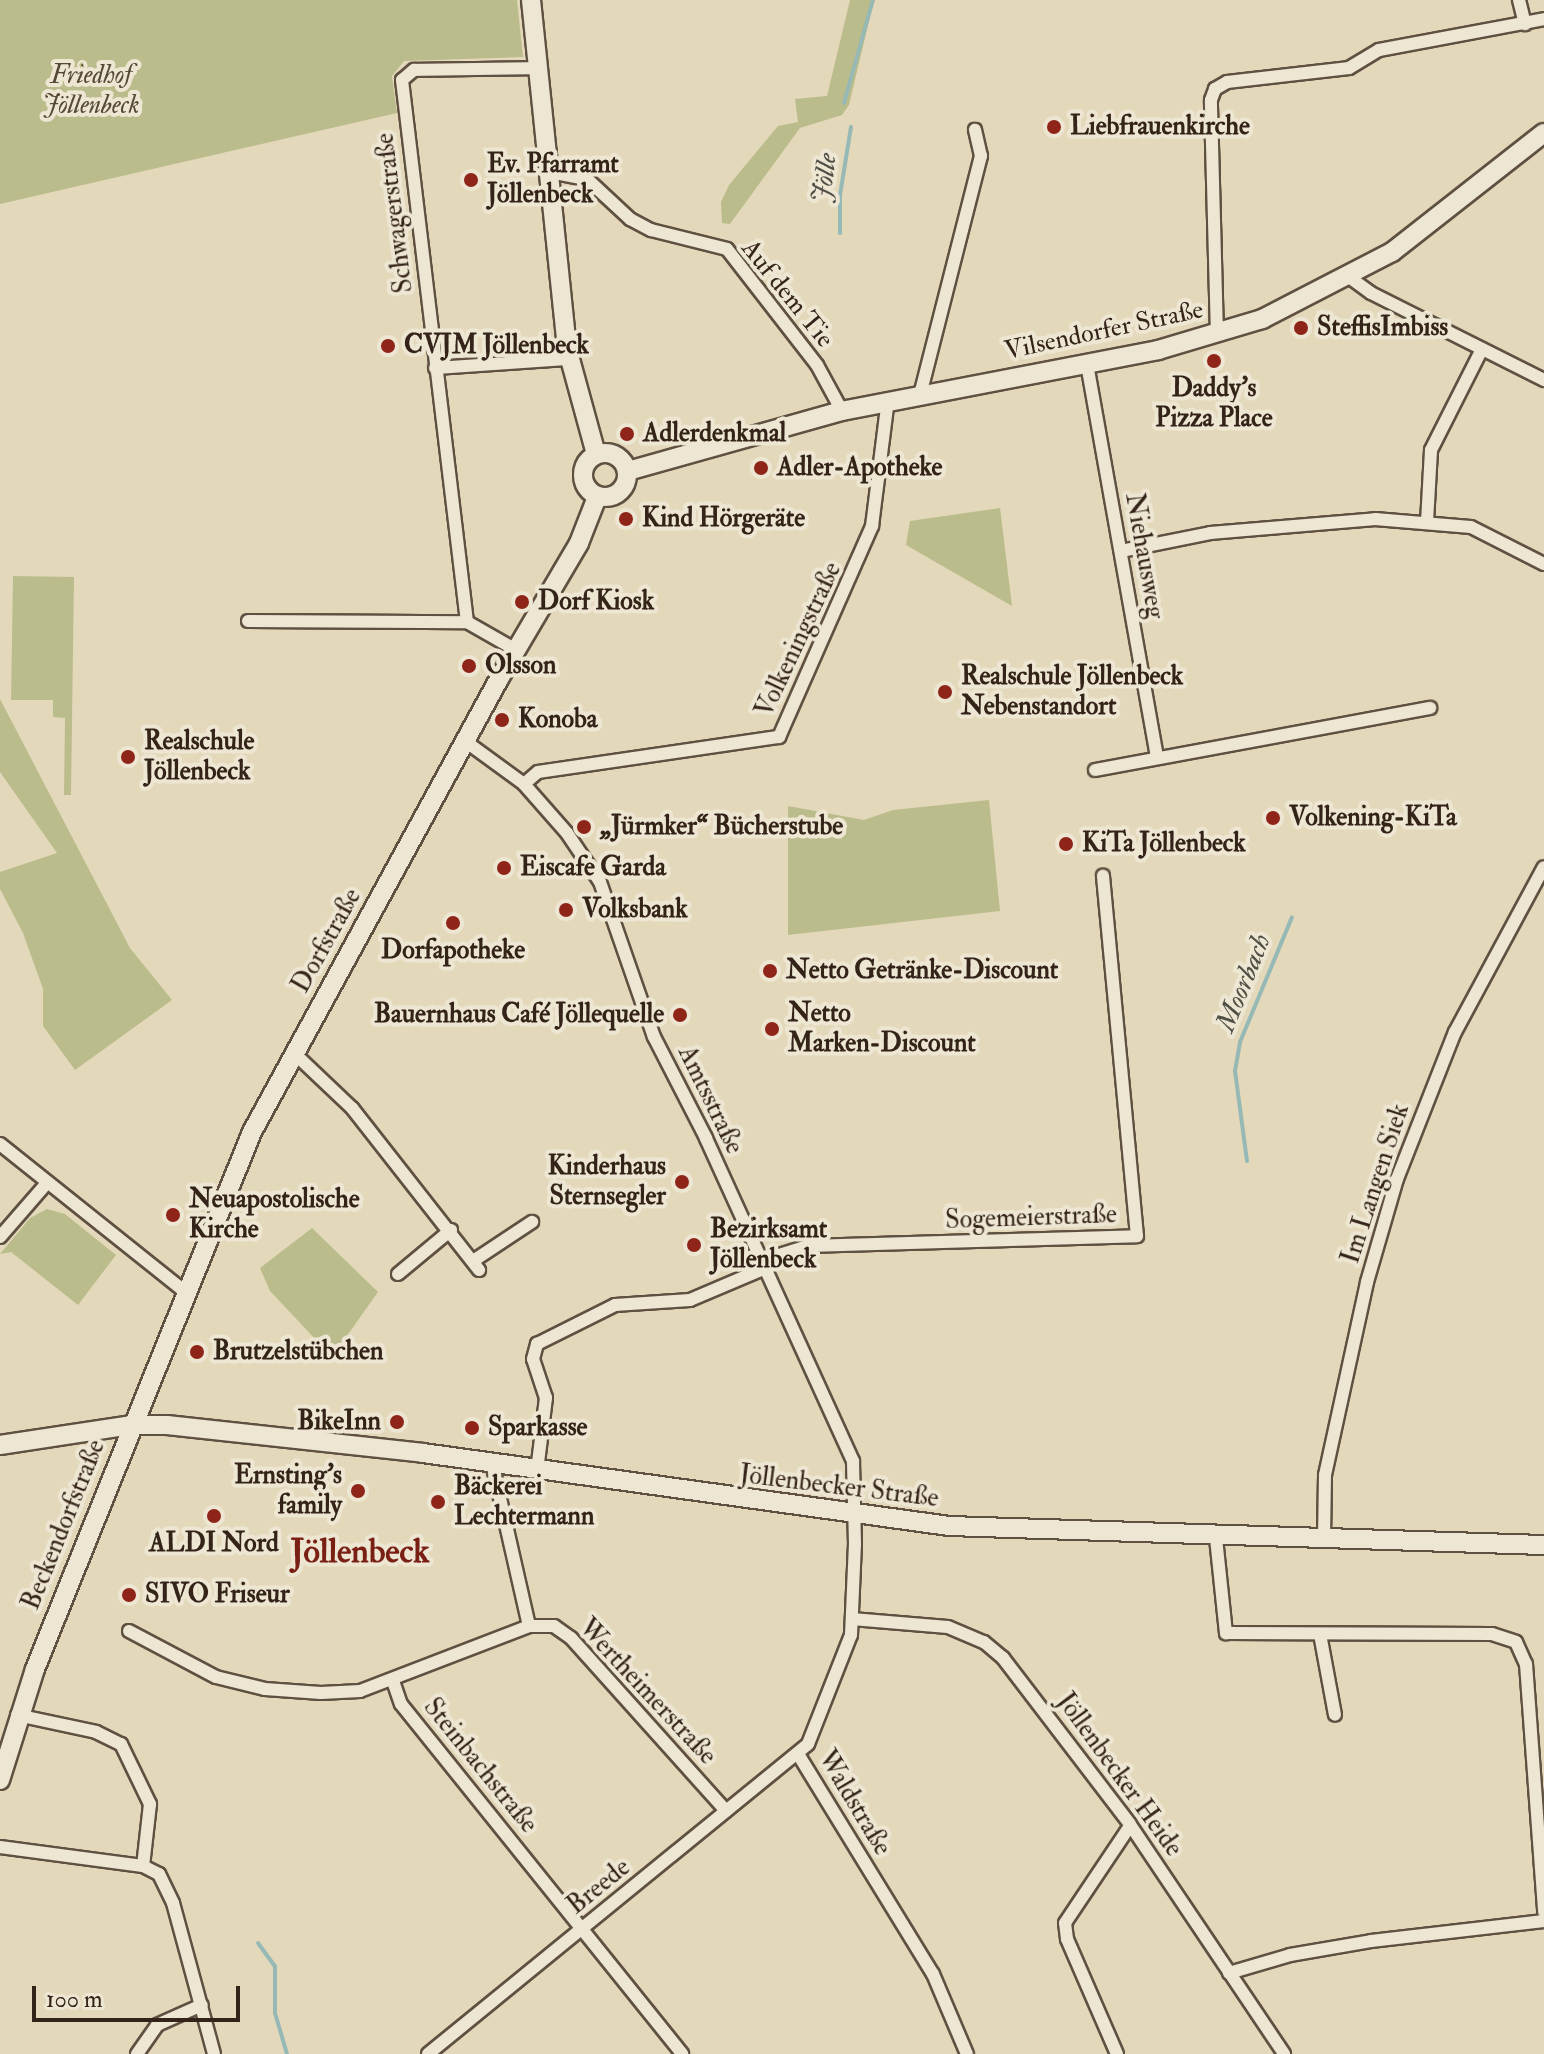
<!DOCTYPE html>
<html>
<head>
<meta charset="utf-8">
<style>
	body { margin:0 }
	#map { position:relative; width:1544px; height:2054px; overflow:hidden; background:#e4d8bb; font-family:"IM FELL Double Pica",serif }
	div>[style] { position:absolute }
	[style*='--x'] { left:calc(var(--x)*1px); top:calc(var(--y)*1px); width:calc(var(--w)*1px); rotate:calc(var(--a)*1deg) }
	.green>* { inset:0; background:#bbbc8b }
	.stream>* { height:4px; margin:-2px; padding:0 2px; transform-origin:2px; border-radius:2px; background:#96b9b5 }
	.roads { filter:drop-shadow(2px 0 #5f5041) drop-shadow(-2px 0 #5f5041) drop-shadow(0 2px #5f5041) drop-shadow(0 -2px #5f5041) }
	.street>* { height:12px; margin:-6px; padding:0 6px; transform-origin:6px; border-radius:6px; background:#ede6d3 }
	.secondary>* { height:18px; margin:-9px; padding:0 9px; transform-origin:9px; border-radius:9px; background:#ede6d3 }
	.secondary>.ring { margin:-9px; padding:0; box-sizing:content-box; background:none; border:18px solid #ede6d3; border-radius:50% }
	.dots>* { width:22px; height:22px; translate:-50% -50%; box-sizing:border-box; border:4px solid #ede6d3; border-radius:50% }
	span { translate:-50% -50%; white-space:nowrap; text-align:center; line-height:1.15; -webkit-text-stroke:8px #ede6d3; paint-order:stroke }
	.park-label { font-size:26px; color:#554935; font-style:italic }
	.poi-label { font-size:26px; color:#332318; font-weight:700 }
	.left { translate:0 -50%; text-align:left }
	.right { translate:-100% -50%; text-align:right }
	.street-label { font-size:26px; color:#332318 }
	.water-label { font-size:28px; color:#515047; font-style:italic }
	.district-label { font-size:34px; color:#7a1f14; font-weight:700 }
	.scale { position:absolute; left:32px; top:1986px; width:208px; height:36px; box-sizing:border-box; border:4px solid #332318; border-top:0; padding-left:10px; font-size:24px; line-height:28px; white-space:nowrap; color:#332318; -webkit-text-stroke:6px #ede6d3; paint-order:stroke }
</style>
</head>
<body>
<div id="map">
	<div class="green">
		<div style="clip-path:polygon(0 0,517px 0,523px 57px,404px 61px,392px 76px,397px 113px,0 204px)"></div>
		<div style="clip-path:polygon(850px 0,874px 0,849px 105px,842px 115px,800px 128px,730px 224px,722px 223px,721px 202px,729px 185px,778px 126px,798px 122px,795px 99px,827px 96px)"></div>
		<div style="clip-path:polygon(1000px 508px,1012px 606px,906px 545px,910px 521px)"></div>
		<div style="clip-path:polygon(13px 576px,74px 577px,71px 795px,64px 795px,65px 718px,53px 717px,53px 700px,11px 700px)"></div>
		<div style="clip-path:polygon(0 699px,130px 948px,172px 1000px,75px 1070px,43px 1026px,43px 989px,23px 933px,0 889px,0 872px,57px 853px,0 772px)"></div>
		<div style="clip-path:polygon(989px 800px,1000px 911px,788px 935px,788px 806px,864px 820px,893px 810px)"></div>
		<div style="clip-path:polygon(47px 1209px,65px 1214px,116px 1255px,78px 1305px,11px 1252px,0 1254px,30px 1218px)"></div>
		<div style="clip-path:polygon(312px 1228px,378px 1292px,332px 1357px,270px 1291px,260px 1268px)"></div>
	</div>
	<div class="stream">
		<div style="--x:844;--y:103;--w:107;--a:-74.3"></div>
		<div style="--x:840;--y:233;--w:38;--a:-90"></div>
		<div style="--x:840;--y:195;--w:69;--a:-80.8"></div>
		<div style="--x:1247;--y:1161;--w:91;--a:-97.6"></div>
		<div style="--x:1235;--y:1071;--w:29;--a:-80"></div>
		<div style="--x:1240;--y:1042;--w:135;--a:-67.4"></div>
		<div style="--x:258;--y:1943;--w:29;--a:54"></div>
		<div style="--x:275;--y:1966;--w:47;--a:90"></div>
		<div style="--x:275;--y:2013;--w:43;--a:73.7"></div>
	</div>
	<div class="roads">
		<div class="street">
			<div style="--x:1519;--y:0;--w:25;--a:76"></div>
			<div style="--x:550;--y:172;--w:38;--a:11"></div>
			<div style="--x:587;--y:179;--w:59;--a:42.9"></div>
			<div style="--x:630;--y:219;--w:24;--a:28"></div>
			<div style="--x:651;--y:230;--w:78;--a:14"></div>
			<div style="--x:727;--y:249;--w:147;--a:52.2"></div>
			<div style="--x:817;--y:365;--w:52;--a:61.5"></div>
			<div style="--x:1349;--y:277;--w:27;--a:36"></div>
			<div style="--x:1371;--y:293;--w:194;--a:26.7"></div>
			<div style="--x:1217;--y:335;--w:235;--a:-91.5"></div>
			<div style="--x:1211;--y:100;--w:12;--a:-70"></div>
			<div style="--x:1215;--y:89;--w:14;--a:-30"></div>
			<div style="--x:1227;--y:82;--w:123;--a:-6.5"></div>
			<div style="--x:1349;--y:68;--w:35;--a:-31"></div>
			<div style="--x:1379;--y:50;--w:168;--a:-10.6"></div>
			<div style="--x:1087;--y:364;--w:398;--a:79.9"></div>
			<div style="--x:435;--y:368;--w:133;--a:-3.9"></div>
			<div style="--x:920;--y:395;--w:247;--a:-75.7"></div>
			<div style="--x:981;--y:156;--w:27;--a:-103"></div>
			<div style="--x:1427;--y:522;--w:72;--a:-86.8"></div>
			<div style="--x:1431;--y:450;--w:113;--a:-63.2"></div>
			<div style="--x:1121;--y:551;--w:91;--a:-11.4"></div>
			<div style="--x:1210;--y:533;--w:166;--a:-4.8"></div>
			<div style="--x:1375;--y:519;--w:96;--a:4.8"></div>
			<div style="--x:1471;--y:527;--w:82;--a:26.9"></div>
			<div style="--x:248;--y:621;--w:219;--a:0.3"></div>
			<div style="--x:467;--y:622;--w:56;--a:29.7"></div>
			<div style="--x:467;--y:622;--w:546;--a:-96.84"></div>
			<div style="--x:402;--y:80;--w:16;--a:-40"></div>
			<div style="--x:414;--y:70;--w:124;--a:-0.9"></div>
			<div style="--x:1095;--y:770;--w:341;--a:-10.5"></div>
			<div style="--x:524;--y:784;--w:18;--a:-41"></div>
			<div style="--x:538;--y:772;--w:244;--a:-8.3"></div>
			<div style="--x:779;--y:737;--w:231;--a:-66.2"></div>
			<div style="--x:872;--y:526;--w:127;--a:-82.8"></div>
			<div style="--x:295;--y:1054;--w:79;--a:43.5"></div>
			<div style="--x:352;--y:1108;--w:206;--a:51.9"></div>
			<div style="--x:0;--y:1144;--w:236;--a:38.6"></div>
			<div style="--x:0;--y:1237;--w:70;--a:-49"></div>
			<div style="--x:473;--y:1261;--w:71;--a:-33.5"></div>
			<div style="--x:760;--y:1261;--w:50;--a:-17.4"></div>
			<div style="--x:808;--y:1246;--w:329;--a:-1.7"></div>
			<div style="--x:1137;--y:1236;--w:362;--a:-95.4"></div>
			<div style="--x:398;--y:1274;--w:69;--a:-39.7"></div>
			<div style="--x:492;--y:1463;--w:167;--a:77.2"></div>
			<div style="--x:537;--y:1471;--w:74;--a:-83"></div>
			<div style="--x:546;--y:1398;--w:41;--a:-108.4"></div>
			<div style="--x:533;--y:1359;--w:16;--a:-75"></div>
			<div style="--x:537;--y:1344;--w:87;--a:-26.6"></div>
			<div style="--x:615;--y:1305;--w:75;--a:-3.8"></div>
			<div style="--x:690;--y:1300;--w:79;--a:-23"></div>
			<div style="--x:1216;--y:1538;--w:96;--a:84"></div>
			<div style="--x:1226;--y:1633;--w:266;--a:0.2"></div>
			<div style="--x:1492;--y:1634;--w:25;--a:18"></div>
			<div style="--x:1516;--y:1642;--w:24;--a:66"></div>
			<div style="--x:1526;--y:1664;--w:249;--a:85.8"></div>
			<div style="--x:1324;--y:1539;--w:64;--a:-89.1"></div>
			<div style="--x:1325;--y:1475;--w:198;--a:-77.7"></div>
			<div style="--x:1367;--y:1282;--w:107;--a:-73.8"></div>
			<div style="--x:1397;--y:1179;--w:158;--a:-68.5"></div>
			<div style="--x:1455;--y:1032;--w:187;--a:-61.7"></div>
			<div style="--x:852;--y:1619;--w:96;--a:4.8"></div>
			<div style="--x:948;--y:1627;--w:39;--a:23"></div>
			<div style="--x:984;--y:1642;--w:25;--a:40"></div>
			<div style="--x:1003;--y:1658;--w:208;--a:52.6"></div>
			<div style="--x:1129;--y:1823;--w:278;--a:56.1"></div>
			<div style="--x:129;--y:1631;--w:98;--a:27.9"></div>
			<div style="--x:216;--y:1677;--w:50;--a:13.8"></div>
			<div style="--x:265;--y:1689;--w:56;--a:4.1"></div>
			<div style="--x:321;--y:1693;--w:39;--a:-3"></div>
			<div style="--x:360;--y:1691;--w:181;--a:-21"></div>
			<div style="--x:529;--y:1626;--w:25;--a:0"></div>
			<div style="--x:554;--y:1626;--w:21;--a:35"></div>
			<div style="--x:571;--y:1638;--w:232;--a:48.1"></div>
			<div style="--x:1320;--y:1634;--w:82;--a:79.5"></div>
			<div style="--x:393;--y:1681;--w:24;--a:71"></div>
			<div style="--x:401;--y:1704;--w:449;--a:51.2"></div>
			<div style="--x:17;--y:1715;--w:81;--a:12.1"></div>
			<div style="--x:96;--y:1732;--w:28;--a:26"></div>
			<div style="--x:121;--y:1744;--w:67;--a:64.2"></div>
			<div style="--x:150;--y:1804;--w:62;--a:96.4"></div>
			<div style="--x:798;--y:1754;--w:258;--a:58.5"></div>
			<div style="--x:933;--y:1974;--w:87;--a:67"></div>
			<div style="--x:0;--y:1847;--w:144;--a:7.6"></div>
			<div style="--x:143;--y:1866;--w:18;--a:27"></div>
			<div style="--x:159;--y:1874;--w:32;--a:64"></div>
			<div style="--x:173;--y:1903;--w:156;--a:74.8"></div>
			<div style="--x:1229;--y:1973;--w:64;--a:-16.4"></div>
			<div style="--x:1290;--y:1955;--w:82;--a:-9.8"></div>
			<div style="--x:1371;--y:1941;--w:174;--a:-6.6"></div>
			<div style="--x:137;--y:2054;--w:35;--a:-55"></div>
			<div style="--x:157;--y:2025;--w:49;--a:-24"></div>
			<div style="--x:428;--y:2054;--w:490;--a:-39.2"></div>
			<div style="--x:808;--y:1744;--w:117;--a:-68.5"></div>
			<div style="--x:851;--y:1635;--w:91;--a:-87.5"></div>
			<div style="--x:855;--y:1544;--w:83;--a:-91.4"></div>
			<div style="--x:853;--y:1461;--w:355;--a:-114.5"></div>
			<div style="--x:706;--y:1138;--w:114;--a:-117.2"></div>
			<div style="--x:654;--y:1037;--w:164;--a:-109.2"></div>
			<div style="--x:600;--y:882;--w:59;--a:-124"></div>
			<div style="--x:567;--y:833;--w:65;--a:-131.3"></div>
			<div style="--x:524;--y:784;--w:73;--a:-143.9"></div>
			<div style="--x:1117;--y:2054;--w:125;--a:-113.5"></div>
			<div style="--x:1067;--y:1939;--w:16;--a:-97"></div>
			<div style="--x:1065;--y:1923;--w:117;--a:-56.2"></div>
		</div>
		<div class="secondary">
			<div style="--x:531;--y:0;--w:350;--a:84.1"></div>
			<div style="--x:567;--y:348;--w:110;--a:74.7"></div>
			<div class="ring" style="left:583px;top:453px;width:26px;height:26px"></div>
			<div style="--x:628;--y:471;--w:222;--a:-15.7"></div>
			<div style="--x:842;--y:411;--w:322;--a:-10.9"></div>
			<div style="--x:1158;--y:350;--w:109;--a:-16.6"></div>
			<div style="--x:1262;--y:319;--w:146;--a:-27.3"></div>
			<div style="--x:1392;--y:252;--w:193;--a:-38.1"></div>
			<div style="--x:0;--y:1445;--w:134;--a:-8.6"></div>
			<div style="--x:132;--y:1425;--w:35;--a:0"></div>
			<div style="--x:167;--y:1425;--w:258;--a:6.2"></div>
			<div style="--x:423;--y:1453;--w:531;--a:7.9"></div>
			<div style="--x:949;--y:1526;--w:595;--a:1.83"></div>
			<div style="--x:0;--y:1780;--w:116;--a:-72.5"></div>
			<div style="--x:35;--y:1669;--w:579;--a:-68"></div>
			<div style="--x:252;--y:1132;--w:516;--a:-61.4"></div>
			<div style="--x:499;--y:679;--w:158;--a:-59.5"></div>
			<div style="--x:579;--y:543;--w:49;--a:-68.6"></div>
		</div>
	</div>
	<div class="dots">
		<div style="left:1054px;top:127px;background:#8f2418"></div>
		<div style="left:471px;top:180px;background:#8f2418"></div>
		<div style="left:1301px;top:328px;background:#8f2418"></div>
		<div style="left:388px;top:346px;background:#8f2418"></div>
		<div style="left:1214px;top:361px;background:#8f2418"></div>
		<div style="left:627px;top:434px;background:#8f2418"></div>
		<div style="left:761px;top:468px;background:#8f2418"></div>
		<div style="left:626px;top:519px;background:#8f2418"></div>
		<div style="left:522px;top:602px;background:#8f2418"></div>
		<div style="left:469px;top:666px;background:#8f2418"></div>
		<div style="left:945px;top:692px;background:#8f2418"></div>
		<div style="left:502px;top:720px;background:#8f2418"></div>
		<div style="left:128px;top:757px;background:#8f2418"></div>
		<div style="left:1273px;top:818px;background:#8f2418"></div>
		<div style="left:584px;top:827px;background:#8f2418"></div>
		<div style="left:1066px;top:844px;background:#8f2418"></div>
		<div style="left:504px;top:868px;background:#8f2418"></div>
		<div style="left:566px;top:910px;background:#8f2418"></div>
		<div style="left:453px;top:923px;background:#8f2418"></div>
		<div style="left:770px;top:971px;background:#8f2418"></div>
		<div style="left:680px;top:1015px;background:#8f2418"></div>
		<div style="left:772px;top:1029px;background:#8f2418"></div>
		<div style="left:682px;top:1182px;background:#8f2418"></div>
		<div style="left:173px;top:1215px;background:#8f2418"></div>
		<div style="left:694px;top:1245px;background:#8f2418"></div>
		<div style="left:197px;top:1352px;background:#8f2418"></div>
		<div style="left:397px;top:1422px;background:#8f2418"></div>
		<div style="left:472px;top:1428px;background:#8f2418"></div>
		<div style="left:358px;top:1491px;background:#8f2418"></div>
		<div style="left:438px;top:1502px;background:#8f2418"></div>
		<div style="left:214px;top:1516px;background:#8f2418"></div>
		<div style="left:129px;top:1595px;background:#8f2418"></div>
	</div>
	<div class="park-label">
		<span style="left:91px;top:91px">Friedhof<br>Jöllenbeck</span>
	</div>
	<div class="poi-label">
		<span class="left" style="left:1070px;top:127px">Liebfrauenkirche</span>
		<span class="left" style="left:487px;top:180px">Ev. Pfarramt<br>Jöllenbeck</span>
		<span class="left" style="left:1317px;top:328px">SteffisImbiss</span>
		<span class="left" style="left:404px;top:346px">CVJM Jöllenbeck</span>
		<span style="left:1214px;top:404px">Daddy's<br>Pizza Place</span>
		<span class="left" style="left:643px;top:434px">Adlerdenkmal</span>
		<span class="left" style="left:777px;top:468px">Adler-Apotheke</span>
		<span class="left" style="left:642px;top:519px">Kind Hörgeräte</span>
		<span class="left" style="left:538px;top:602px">Dorf Kiosk</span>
		<span class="left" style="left:485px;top:666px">Olsson</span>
		<span class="left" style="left:961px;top:692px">Realschule Jöllenbeck<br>Nebenstandort</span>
		<span class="left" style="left:518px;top:720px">Konoba</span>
		<span class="left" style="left:144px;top:757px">Realschule<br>Jöllenbeck</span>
		<span class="left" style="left:1289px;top:818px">Volkening-KiTa</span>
		<span class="left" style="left:600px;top:827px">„Jürmker“ Bücherstube</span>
		<span class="left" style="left:1082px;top:844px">KiTa Jöllenbeck</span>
		<span class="left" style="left:520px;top:868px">Eiscafe Garda</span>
		<span class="left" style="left:582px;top:910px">Volksbank</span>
		<span style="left:453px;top:951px">Dorfapotheke</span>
		<span class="left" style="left:786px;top:971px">Netto Getränke-Discount</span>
		<span class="left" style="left:788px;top:1029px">Netto<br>Marken-Discount</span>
		<span class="right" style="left:664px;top:1015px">Bauernhaus Café Jöllequelle</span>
		<span class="right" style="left:666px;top:1182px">Kinderhaus<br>Sternsegler</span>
		<span class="left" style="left:189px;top:1215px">Neuapostolische<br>Kirche</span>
		<span class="left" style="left:710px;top:1245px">Bezirksamt<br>Jöllenbeck</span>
		<span class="left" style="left:213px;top:1352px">Brutzelstübchen</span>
		<span class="right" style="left:381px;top:1422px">BikeInn</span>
		<span class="left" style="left:488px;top:1428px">Sparkasse</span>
		<span class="right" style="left:342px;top:1491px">Ernsting's<br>family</span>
		<span class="left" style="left:454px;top:1502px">Bäckerei<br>Lechtermann</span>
		<span style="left:214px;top:1544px">ALDI Nord</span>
		<span class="left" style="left:145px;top:1595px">SIVO Friseur</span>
	</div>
	<div class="street-label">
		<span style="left:395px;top:213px;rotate:-97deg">Schwagerstraße</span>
		<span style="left:787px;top:294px;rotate:51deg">Auf dem Tie</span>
		<span style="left:1104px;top:331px;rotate:-12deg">Vilsendorfer Straße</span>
		<span style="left:1144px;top:556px;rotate:80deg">Niehausweg</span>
		<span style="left:799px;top:640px;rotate:-65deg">Volkeningstraße</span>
		<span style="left:327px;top:941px;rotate:-61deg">Dorfstraße</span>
		<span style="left:710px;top:1100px;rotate:64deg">Amtsstraße</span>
		<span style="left:1376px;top:1184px;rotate:-72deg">Im Langen Siek</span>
		<span style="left:1031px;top:1218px;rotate:-2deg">Sogemeierstraße</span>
		<span style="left:839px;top:1487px;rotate:7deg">Jöllenbecker Straße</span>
		<span style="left:64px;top:1525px;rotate:-68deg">Beckendorfstraße</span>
		<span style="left:647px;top:1692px;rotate:47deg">Wertheimerstraße</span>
		<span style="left:480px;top:1766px;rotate:51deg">Steinbachstraße</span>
		<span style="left:1119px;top:1775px;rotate:54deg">Jöllenbecker Heide</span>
		<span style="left:854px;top:1803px;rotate:59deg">Waldstraße</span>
		<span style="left:599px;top:1887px;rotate:-39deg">Breede</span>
	</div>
	<div class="water-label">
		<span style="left:825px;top:178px;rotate:-83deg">Jölle</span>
		<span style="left:1244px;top:983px;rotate:-68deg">Moorbach</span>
	</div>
	<div class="district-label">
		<span style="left:360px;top:1552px">Jöllenbeck</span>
	</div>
	<div class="scale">100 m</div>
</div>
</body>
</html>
